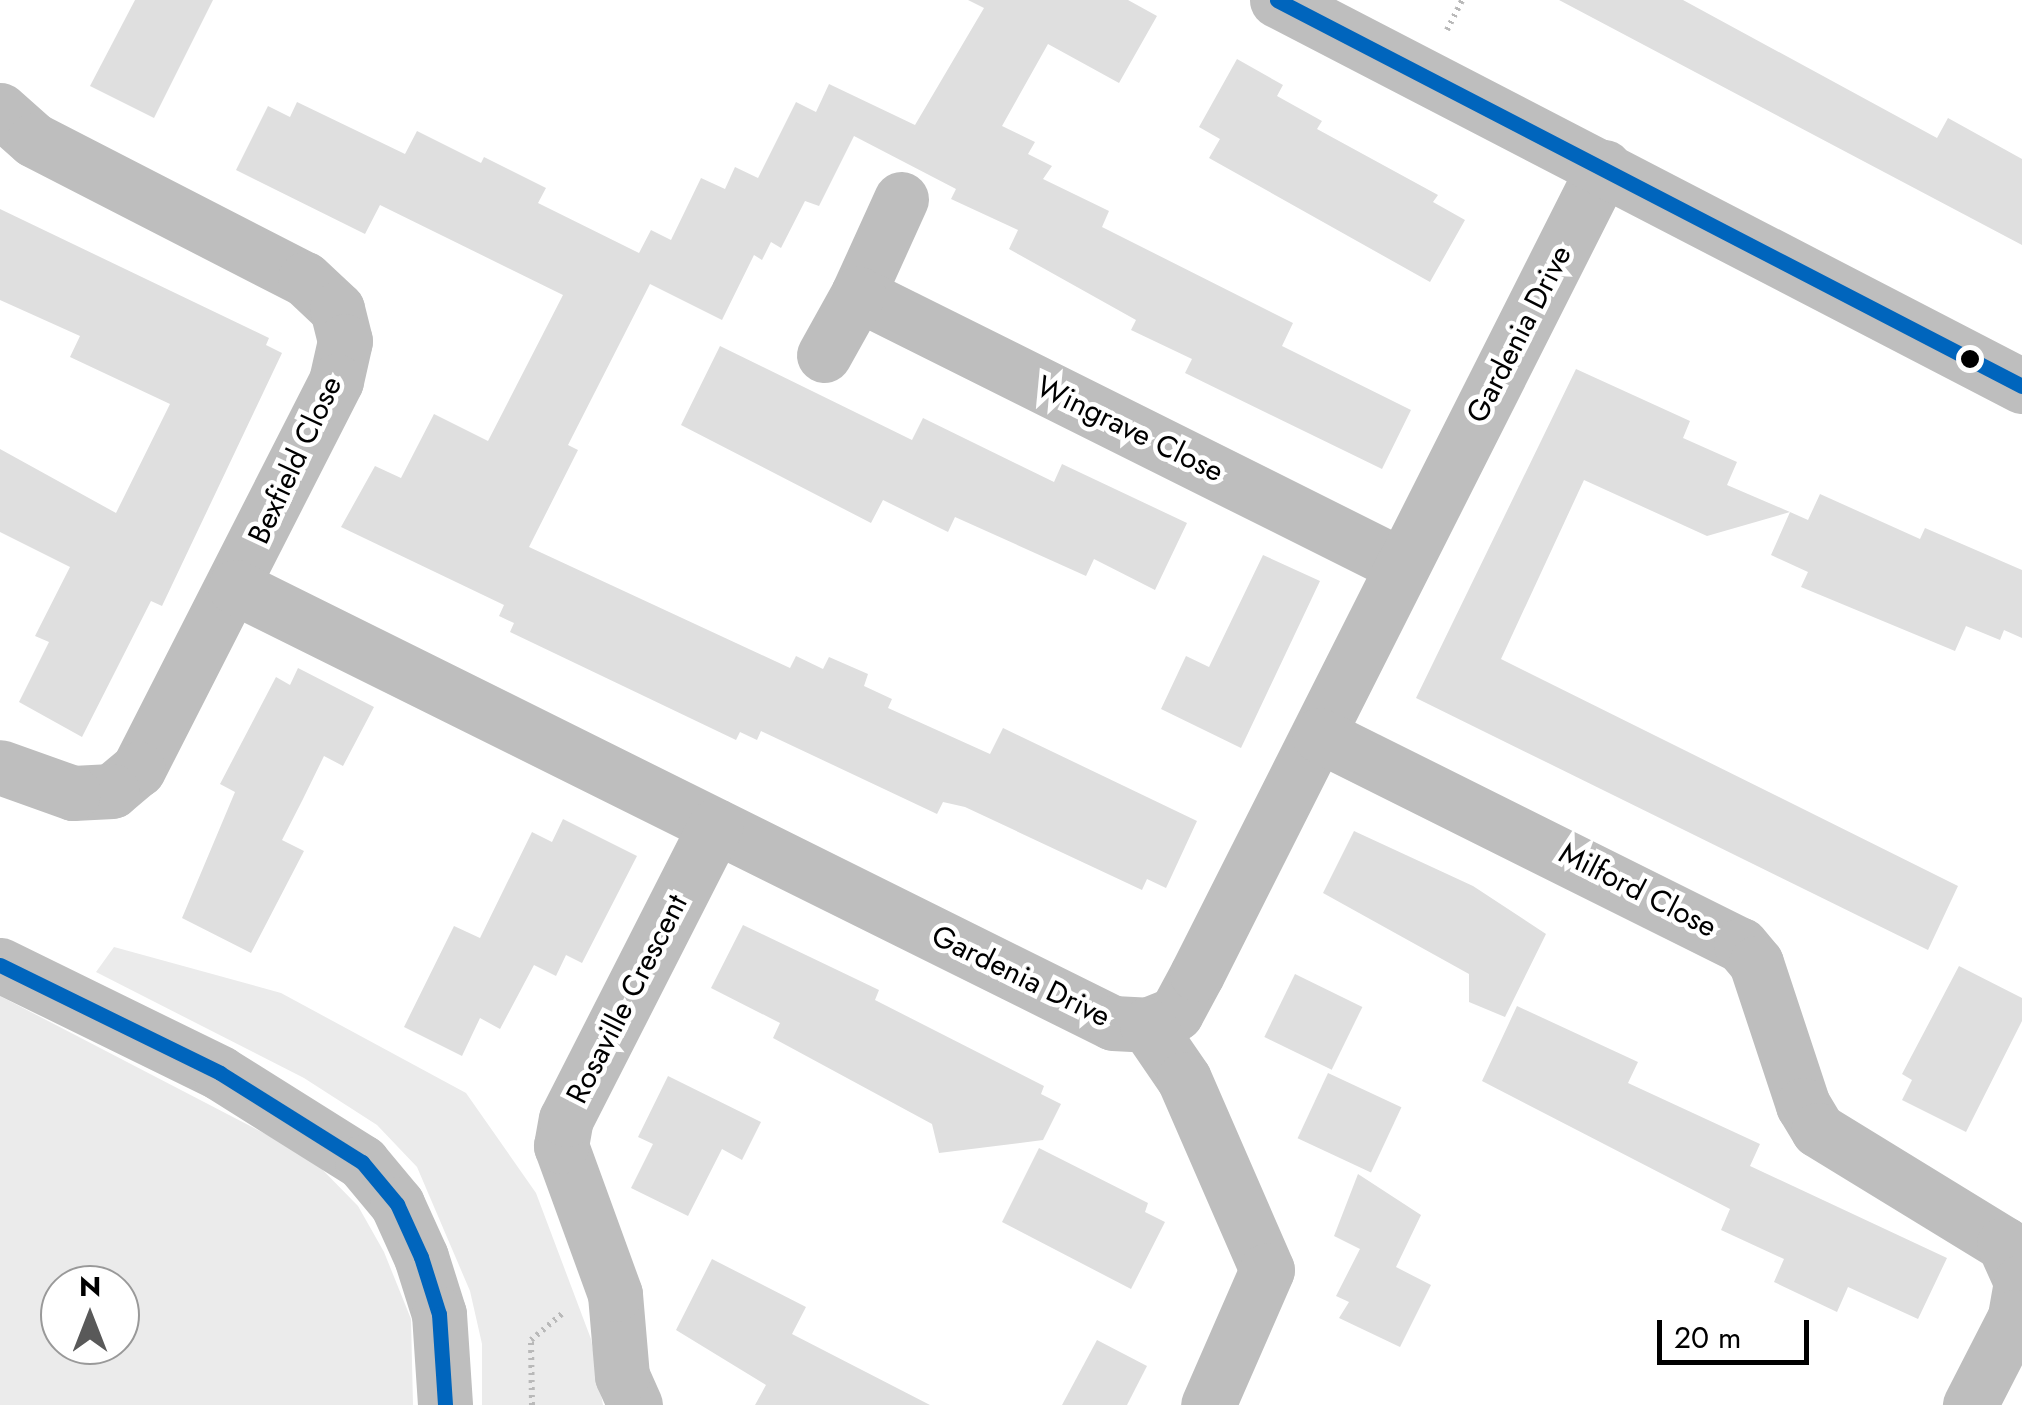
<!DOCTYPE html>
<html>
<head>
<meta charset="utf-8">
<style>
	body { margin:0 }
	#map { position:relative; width:2022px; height:1405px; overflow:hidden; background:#fff; font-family:Jost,sans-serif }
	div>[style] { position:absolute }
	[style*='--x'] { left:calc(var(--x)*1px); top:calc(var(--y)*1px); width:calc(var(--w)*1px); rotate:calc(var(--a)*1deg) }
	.green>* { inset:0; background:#ebebeb }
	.building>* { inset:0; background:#dfdfdf; transform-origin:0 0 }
	.path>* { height:6px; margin-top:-3px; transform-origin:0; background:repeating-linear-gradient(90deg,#b9b9b9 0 2.5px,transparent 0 7.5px) }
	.minor>* { height:55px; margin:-27.5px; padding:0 27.5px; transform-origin:27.5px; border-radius:27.5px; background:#bebebe }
	.tertiary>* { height:55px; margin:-27.5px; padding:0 27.5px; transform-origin:27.5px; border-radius:27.5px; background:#bebebe }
	.bus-1>* { height:15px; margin:-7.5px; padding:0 7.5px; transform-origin:7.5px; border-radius:7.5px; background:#0065bd }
	.dots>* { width:28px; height:28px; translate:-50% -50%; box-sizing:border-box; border:5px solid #fff; border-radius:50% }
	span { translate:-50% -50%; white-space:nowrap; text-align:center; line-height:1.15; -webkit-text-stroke:9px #fff; paint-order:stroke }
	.street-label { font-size:30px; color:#000 }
	.north { position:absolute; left:40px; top:1265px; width:100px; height:100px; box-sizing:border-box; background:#fff; border:2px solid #999; border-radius:50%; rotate:0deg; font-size:28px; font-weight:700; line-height:40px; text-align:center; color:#000 }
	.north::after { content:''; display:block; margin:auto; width:35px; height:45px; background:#595959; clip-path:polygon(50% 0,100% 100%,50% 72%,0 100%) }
	.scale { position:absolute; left:1657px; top:1320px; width:152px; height:45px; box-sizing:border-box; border:5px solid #000; border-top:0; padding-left:12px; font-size:30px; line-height:35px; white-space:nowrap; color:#000; -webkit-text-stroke:8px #fff; paint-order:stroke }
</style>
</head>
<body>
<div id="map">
	<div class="green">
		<div style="clip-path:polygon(114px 947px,281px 993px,466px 1093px,536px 1193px,591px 1339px,603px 1405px,482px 1405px,482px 1344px,470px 1291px,417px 1167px,377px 1125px,304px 1078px,96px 972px)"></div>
		<div style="clip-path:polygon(evenodd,0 996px,310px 1157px,358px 1206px,384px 1252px,411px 1319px,413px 1405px,0 1405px,0 996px,60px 1285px,120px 1285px,120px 1345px,60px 1345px,60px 1285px)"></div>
	</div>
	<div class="building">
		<div style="clip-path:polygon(135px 0,213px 0,154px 118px,90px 86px)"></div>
		<div style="clip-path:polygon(968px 0,1128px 0,1157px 16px,1119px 83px,1048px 44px,1002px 126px,1035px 142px,1028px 154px,1052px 166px,1043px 179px,1109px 211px,1102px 227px,1293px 323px,1282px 346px,1411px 410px,1382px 469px,1185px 373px,1192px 359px,1131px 330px,1136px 320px,1009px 249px,1018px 230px,951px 199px,956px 189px,854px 136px,819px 206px,805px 201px,781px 248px,771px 242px,762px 260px,754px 255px,722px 320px,650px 284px,568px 445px,578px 450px,529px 547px,790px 668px,796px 656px,823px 669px,829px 657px,868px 674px,864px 686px,892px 699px,888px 708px,990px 754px,1003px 728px,1197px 821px,1166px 888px,1147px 879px,1142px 890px,965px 807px,943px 802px,937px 814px,761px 731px,757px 740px,740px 732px,736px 740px,510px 632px,514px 623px,499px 616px,504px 605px,341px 527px,375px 466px,401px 478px,434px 414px,488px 441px,563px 295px,380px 205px,365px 234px,236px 170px,268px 106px,290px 117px,297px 102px,405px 154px,417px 131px,481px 163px,484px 157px,546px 188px,538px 203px,639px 253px,651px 230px,671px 240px,701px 178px,725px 189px,735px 167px,758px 178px,796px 102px,816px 112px,829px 84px,915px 125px,984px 8px)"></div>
		<div style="clip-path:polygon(1559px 0,1683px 0,1937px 138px,1948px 118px,2022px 159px,2022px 245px)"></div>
		<div style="clip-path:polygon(1237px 59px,1283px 85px,1277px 96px,1322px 121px,1317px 129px,1438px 195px,1433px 202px,1465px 220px,1430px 282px,1209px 158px,1220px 139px,1199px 127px)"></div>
		<div style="clip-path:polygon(0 209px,269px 338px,266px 345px,282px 353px,162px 606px,151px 601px,82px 737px,19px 702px,49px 642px,35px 636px,70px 567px,0 532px,0 449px,116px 513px,170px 404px,70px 357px,80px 336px,0 300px)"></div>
		<div style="clip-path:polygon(720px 346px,912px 440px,923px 418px,1054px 482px,1062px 464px,1187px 523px,1155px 590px,1094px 559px,1086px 576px,955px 517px,948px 532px,883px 500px,871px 523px,681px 425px)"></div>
		<div style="clip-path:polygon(1576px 369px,1690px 421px,1683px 438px,1737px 462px,1727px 485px,1790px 512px,1707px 536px,1584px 480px,1501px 659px,1958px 886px,1928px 950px,1416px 698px)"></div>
		<div style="clip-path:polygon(1820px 494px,1920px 539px,1925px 528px,2022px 570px,2022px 638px,2004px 630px,2000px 640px,1966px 626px,1955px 651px,1801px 587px,1808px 572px,1771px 555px,1790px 512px,1808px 520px)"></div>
		<div style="clip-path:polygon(1263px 555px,1320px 581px,1241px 748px,1161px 709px,1186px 656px,1209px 667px)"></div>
		<div style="clip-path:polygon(298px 668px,374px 707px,343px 766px,324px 756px,303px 799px,282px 840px,304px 851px,251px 953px,182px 918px,235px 792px,220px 784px,276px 677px,290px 685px)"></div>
		<div style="clip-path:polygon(563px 819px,637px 856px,582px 963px,566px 955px,556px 976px,534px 965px,500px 1029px,480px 1018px,462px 1056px,404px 1027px,454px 926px,480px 938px,532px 832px,552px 842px)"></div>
		<div style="clip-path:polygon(1354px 831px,1473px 886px,1546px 934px,1505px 1017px,1469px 1002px,1469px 974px,1323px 893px)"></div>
		<div style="clip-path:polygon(743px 925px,879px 990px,875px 1000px,1044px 1086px,1041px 1094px,1061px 1104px,1043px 1140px,939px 1153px,932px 1124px,773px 1038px,780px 1023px,711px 988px)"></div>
		<div style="clip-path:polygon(1959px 966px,2022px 998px,2022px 1021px,1966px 1132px,1902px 1100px,1912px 1080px,1902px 1074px)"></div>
		<div style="left:1295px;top:974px;width:75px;height:70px;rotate:26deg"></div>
		<div style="clip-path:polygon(1517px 1006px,1638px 1062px,1628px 1083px,1760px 1144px,1750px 1166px,1947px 1258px,1918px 1319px,1848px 1287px,1837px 1312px,1774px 1282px,1784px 1259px,1721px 1230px,1730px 1209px,1482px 1081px)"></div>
		<div style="left:1328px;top:1073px;width:81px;height:72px;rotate:25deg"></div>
		<div style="clip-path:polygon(668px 1076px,761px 1122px,742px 1160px,722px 1149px,688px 1216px,631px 1188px,653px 1144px,638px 1137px)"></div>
		<div style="clip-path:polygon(1039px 1148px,1148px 1203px,1145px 1212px,1165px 1222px,1131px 1289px,1002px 1222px)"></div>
		<div style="clip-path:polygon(1358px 1174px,1421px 1215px,1396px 1267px,1431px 1285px,1400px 1347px,1339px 1318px,1349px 1302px,1336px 1296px,1360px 1249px,1334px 1236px)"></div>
		<div style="clip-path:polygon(712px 1259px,806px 1307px,792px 1334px,930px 1405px,755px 1405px,766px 1385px,676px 1330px)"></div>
		<div style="clip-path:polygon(1097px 1340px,1147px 1366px,1127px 1405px,1062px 1405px)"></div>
	</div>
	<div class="path">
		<div style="--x:1447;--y:30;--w:34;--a:-63"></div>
		<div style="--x:532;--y:1405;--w:65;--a:-90.9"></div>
		<div style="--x:531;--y:1340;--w:43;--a:-40.3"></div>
	</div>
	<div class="minor">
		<div style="--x:0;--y:110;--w:45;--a:41.4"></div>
		<div style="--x:34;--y:140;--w:305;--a:27.2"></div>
		<div style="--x:305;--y:279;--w:44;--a:43.2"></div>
		<div style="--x:337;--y:309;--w:33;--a:76"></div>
		<div style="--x:345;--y:341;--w:41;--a:102.7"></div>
		<div style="--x:336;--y:381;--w:436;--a:117"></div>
		<div style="--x:138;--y:769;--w:34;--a:140"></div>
		<div style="--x:112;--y:791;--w:39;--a:177"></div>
		<div style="--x:73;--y:793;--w:77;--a:-160.4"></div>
		<div style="--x:901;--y:199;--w:104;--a:114.4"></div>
		<div style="--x:858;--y:294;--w:607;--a:26.52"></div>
		<div style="--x:824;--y:355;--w:70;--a:-60.9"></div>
		<div style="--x:235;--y:587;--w:980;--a:26.41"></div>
		<div style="--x:1113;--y:1023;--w:34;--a:3"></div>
		<div style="--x:1147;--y:1025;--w:31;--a:-22"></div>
		<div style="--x:1176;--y:1013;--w:44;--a:-61.7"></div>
		<div style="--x:1197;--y:974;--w:904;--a:-63.24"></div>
		<div style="--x:1319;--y:735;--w:471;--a:26.5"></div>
		<div style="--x:1741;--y:945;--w:23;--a:50"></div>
		<div style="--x:1756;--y:963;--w:150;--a:71.7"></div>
		<div style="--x:1803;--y:1105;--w:29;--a:59"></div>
		<div style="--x:1818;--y:1130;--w:218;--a:31.5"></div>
		<div style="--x:2004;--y:1244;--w:42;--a:65.9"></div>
		<div style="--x:2021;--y:1282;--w:36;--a:100"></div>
		<div style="--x:2015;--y:1317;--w:99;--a:117.1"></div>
		<div style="--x:1147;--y:1025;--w:65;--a:55.6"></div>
		<div style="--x:1184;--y:1079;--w:208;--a:66.5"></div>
		<div style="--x:1267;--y:1270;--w:147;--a:113.6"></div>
		<div style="--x:635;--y:1405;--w:32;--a:-114"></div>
		<div style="--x:622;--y:1376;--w:82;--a:-94.9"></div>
		<div style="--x:615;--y:1294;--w:158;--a:-110"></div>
		<div style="--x:561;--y:1146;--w:27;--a:-80"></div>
		<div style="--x:566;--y:1119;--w:329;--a:-63"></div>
	</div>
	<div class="tertiary">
		<div style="--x:1277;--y:0;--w:839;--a:27.39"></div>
		<div style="--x:0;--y:965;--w:245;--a:26.1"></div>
		<div style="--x:220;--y:1073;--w:168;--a:32.1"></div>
		<div style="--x:362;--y:1162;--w:55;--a:50.2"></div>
		<div style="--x:397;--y:1204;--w:58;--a:65.6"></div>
		<div style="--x:421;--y:1257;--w:60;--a:72.5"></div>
		<div style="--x:439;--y:1314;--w:91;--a:86.2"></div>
	</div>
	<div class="bus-1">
		<div style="--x:1277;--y:0;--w:839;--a:27.39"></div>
		<div style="--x:0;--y:965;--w:245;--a:26.1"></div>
		<div style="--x:220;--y:1073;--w:168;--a:32.1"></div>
		<div style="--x:362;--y:1162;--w:55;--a:50.2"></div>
		<div style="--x:397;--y:1204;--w:58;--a:65.6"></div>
		<div style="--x:421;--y:1257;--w:60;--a:72.5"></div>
		<div style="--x:439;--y:1314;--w:91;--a:86.2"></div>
	</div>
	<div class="dots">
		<div style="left:1970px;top:359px;background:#000"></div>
	</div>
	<div class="street-label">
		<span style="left:1519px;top:334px;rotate:-63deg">Gardenia Drive</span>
		<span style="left:1130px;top:429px;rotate:26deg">Wingrave Close</span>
		<span style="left:295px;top:460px;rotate:-65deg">Bexfield Close</span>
		<span style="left:1638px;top:890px;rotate:27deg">Milford Close</span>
		<span style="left:1021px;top:976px;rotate:26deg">Gardenia Drive</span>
		<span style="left:627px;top:999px;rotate:-63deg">Rosaville Crescent</span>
	</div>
	<div class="north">N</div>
	<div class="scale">20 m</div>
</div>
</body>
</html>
